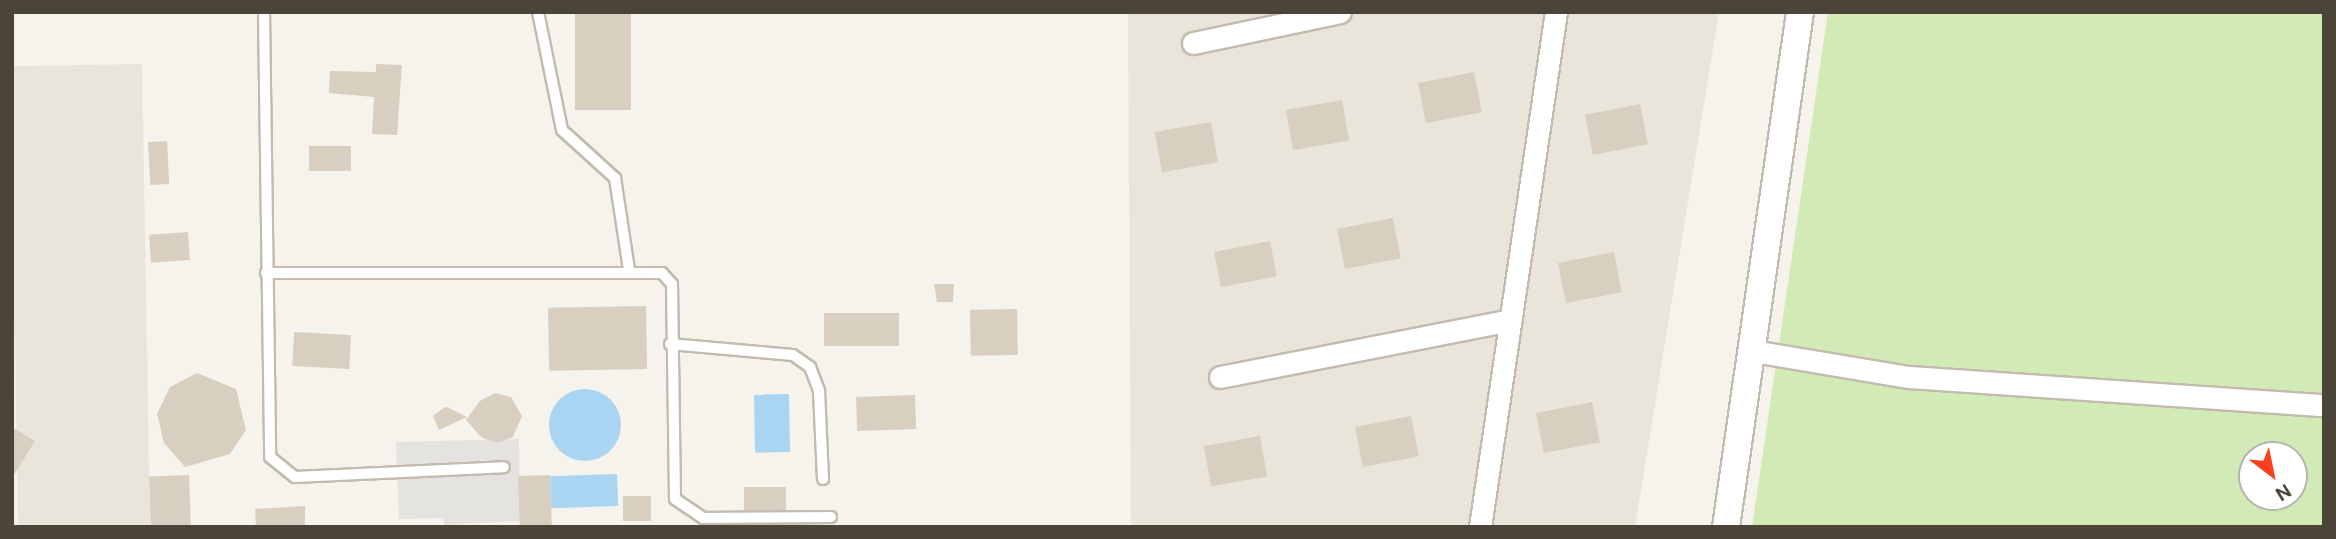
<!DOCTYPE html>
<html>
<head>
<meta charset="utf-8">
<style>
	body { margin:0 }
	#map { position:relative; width:2336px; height:539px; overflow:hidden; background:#f6f3ec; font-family:"DM Sans",sans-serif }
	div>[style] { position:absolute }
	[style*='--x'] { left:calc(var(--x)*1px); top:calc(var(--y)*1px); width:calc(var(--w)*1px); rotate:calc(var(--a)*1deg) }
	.residential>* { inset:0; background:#eae5da; transform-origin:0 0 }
	.green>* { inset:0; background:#d2eab5 }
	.parking>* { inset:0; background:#e5e3e0 }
	.water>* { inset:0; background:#a9d4f2; transform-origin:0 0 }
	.round { border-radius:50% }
	.building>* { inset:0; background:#d8cfc1; transform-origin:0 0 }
	.roads { filter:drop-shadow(2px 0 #c2bbae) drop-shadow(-2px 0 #c2bbae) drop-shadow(0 2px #c2bbae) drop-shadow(0 -2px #c2bbae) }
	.service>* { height:10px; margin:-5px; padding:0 5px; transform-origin:5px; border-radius:5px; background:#fff }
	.minor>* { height:21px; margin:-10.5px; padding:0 10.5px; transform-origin:10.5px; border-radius:10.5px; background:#fff }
	.tertiary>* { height:26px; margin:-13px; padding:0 13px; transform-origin:13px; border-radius:13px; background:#fff }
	span { translate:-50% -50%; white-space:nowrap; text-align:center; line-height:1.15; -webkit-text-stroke:5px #fff; paint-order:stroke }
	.frame { position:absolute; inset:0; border:14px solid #4b4439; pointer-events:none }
	.north { position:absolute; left:2238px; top:441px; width:70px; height:70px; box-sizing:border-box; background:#fff; border:2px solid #b7b4b0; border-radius:50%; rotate:148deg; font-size:19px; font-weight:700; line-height:28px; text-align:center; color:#4b4439 }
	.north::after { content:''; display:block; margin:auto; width:24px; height:32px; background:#fc3f1d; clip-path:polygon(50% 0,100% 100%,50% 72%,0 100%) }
</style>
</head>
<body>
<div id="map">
	<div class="residential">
		<div style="clip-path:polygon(1128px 12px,1719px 12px,1635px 527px,1131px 527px)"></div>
		<div style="left:142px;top:64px;width:463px;height:132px;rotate:89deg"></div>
	</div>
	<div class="green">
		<div style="clip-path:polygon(evenodd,1828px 12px,2324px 12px,2324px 527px,1752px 527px,1828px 12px,2252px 455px,2294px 455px,2294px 497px,2252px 497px,2252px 455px)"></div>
	</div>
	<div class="parking">
		<div style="clip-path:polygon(519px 439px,520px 521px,444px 525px,443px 518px,399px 519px,396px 442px)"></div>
	</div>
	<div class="water">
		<div class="round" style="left:549px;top:389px;width:72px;height:72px"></div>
		<div style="left:789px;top:394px;width:58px;height:35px;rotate:89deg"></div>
		<div style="left:617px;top:474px;width:32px;height:67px;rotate:88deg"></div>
	</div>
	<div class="building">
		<div style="left:575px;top:12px;width:56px;height:98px"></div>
		<div style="clip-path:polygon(376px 64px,402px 65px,397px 135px,372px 134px,374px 97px,329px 93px,330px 71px,376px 72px)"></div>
		<div style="left:1474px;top:72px;width:41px;height:57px;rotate:79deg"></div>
		<div style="left:1342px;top:100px;width:41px;height:57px;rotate:80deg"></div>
		<div style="left:1640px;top:104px;width:41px;height:56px;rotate:79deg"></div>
		<div style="left:1211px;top:122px;width:41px;height:57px;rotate:80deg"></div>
		<div style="left:167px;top:141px;width:43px;height:19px;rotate:87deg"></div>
		<div style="left:351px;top:146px;width:25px;height:42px;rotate:90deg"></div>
		<div style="left:1393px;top:218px;width:41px;height:57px;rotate:79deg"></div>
		<div style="left:188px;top:232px;width:28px;height:39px;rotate:86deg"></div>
		<div style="left:1270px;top:241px;width:36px;height:57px;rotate:79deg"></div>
		<div style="left:1614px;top:252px;width:41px;height:57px;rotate:79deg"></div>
		<div style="clip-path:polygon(934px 284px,954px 284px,953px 302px,937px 302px)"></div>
		<div style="left:646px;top:306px;width:63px;height:98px;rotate:89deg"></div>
		<div style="left:1017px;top:309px;width:46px;height:47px;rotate:89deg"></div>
		<div style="left:899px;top:313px;width:33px;height:75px;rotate:90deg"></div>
		<div style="left:351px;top:335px;width:34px;height:57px;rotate:93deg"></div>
		<div style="clip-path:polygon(197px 373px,236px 389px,246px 430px,230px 454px,185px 467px,164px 443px,157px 414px,170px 387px)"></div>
		<div style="clip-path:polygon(495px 393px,511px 397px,522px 416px,513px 437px,498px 443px,482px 438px,466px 420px,480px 401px)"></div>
		<div style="left:915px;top:395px;width:34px;height:59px;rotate:88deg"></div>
		<div style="left:1592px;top:402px;width:41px;height:57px;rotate:79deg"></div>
		<div style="clip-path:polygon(445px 407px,449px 408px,467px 417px,439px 430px,433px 416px)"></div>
		<div style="left:1411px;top:416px;width:41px;height:57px;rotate:79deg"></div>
		<div style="clip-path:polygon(12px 427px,35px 441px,12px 478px)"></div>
		<div style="left:1260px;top:436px;width:41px;height:57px;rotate:80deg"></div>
		<div style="left:189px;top:475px;width:52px;height:40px;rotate:88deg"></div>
		<div style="left:550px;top:475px;width:52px;height:32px;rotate:88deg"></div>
		<div style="left:744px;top:487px;width:42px;height:23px"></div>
		<div style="left:623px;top:496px;width:28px;height:25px"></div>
		<div style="clip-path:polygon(305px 506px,305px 527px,256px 527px,255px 509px)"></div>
	</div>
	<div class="roads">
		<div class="service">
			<div style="--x:264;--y:12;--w:445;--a:89.2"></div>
			<div style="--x:270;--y:457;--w:32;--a:39"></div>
			<div style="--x:295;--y:477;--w:209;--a:-2.7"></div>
			<div style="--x:538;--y:12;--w:120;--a:78.5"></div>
			<div style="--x:562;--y:130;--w:72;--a:42.2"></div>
			<div style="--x:615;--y:178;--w:92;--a:81.3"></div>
			<div style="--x:266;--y:273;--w:396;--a:0"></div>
			<div style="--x:662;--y:273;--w:15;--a:48"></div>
			<div style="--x:672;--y:284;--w:215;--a:89.2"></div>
			<div style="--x:675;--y:499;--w:34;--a:34"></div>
			<div style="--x:703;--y:518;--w:128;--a:-0.4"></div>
			<div style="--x:670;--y:344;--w:123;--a:5.1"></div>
			<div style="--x:793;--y:355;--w:21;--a:35"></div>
			<div style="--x:810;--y:367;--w:26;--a:69"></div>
			<div style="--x:819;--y:391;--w:88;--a:87.4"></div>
		</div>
		<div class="minor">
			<div style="--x:1193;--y:43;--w:150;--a:-11.9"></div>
			<div style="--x:1753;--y:351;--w:158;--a:9.5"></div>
			<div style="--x:1909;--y:377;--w:416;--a:3.9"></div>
			<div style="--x:1220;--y:377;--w:296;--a:-11.1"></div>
			<div style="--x:1480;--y:527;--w:521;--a:-81.61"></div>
		</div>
		<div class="tertiary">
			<div style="--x:1726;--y:527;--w:520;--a:-81.82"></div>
		</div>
	</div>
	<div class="frame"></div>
	<div class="north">N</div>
</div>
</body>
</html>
